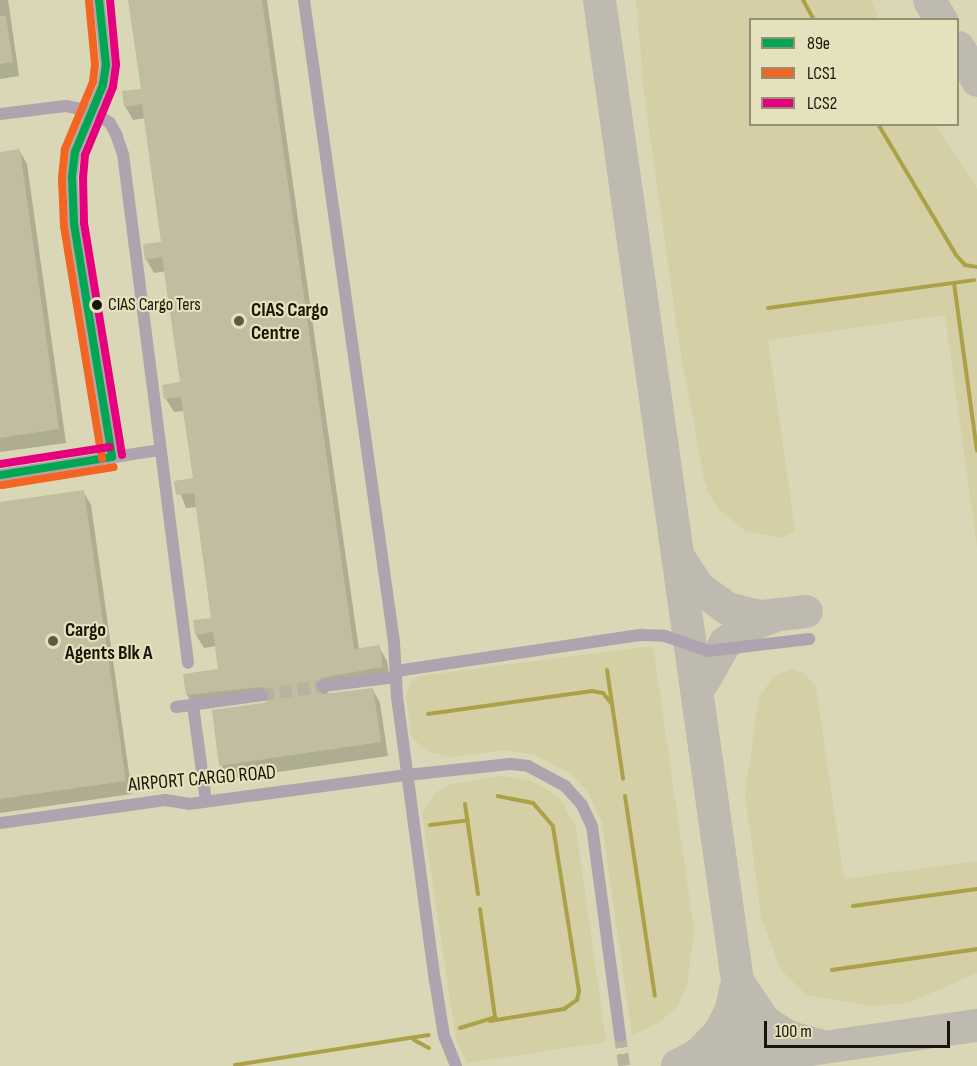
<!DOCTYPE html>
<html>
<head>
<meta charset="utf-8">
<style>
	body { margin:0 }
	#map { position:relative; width:977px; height:1066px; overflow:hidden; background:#dcd9c5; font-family:"Sofia Sans Condensed",sans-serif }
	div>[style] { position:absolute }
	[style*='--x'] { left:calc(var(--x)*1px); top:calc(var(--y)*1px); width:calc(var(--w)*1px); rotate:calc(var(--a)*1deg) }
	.built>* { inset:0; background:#dad7b6 }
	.green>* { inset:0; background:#d4cfa4 }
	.shadow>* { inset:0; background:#0003 }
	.stream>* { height:4px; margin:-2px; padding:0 2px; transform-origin:2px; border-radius:2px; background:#aba248 }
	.taxiway>* { height:33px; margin:-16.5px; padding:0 16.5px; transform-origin:16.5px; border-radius:16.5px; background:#bebab0 }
	.building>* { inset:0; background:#c0bda0 }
	.minor-tunnel>* { height:12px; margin-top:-6px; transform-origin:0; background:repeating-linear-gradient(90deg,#b5b29f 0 12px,transparent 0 18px) }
	.minor>* { height:12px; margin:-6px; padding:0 6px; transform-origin:6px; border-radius:6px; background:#afa3af }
	.bus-1>* { height:8px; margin:-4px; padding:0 4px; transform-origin:4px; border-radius:4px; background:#00a651 }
	.bus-2>* { height:8px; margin:-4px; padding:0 4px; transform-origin:4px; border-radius:4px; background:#f26522 }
	.bus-3>* { height:8px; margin:-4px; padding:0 4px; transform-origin:4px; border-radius:4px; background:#e5007d }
	.dots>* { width:16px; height:16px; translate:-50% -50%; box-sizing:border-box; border:3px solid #e5e1bc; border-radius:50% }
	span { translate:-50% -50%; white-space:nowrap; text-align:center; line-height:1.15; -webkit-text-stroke:4.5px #e5e1bc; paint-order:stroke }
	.bus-label { font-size:18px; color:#171608 }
	.left { translate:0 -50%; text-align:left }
	.poi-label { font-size:20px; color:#171608; font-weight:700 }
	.street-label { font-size:20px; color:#171608 }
	.legend { position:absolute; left:749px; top:18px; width:210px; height:108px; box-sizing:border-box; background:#e5e1bc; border:2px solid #939074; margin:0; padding:8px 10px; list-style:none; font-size:18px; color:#171608 }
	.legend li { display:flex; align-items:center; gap:12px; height:30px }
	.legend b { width:30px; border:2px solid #939074 }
	.scale { position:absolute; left:764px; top:1021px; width:186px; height:27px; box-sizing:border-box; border:3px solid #171608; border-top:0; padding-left:8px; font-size:18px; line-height:21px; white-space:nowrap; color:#171608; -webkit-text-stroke:4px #e5e1bc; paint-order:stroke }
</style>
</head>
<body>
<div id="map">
	<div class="built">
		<div style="clip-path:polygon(evenodd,0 0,977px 0,977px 1066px,0 1066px,0 0,750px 20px,958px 20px,958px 124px,750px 124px,750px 20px)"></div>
	</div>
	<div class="green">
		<div style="clip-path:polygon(636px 0,872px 0,878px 19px,750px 20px,750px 124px,936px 125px,977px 189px,977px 547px,945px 315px,768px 340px,795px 530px,781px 538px,746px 531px,720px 511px,710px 496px,704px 479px,679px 342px,644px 92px)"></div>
		<div style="clip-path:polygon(653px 646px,694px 930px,687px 984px,678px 1006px,661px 1021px,632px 1036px,602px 823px,589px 794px,571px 774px,533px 754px,507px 750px,451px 757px,429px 752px,412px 738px,406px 696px,412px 681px,419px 676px)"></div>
		<div style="clip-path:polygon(791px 669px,805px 674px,816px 687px,844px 879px,977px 861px,977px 973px,908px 1003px,871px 1006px,806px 995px,781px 970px,761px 917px,745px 793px,759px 698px,773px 677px)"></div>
		<div style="clip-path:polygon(501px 776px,528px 780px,546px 788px,562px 802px,576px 827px,606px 1042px,467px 1063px,456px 1039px,422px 812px,435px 793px,447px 785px)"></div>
	</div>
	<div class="shadow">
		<div style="clip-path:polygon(0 0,8px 0,19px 76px,0 79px)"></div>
		<div style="clip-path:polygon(130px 0,267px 0,359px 650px,379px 647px,387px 661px,390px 680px,329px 691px,326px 695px,373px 690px,380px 703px,388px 756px,229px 779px,221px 765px,270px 700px,195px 708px,187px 695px,220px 671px,216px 646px,204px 648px,196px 635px,213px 619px,197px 507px,186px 508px,176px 482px,194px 479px,185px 411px,174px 412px,166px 399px,182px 383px,166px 271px,154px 273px,146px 259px,163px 243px,146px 118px,133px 120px,125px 106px,143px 90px)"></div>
		<div style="clip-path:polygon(19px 150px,27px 164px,66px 443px,0 452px,0 153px)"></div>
		<div style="clip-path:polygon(83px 491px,91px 505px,132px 794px,0 813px,0 504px)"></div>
	</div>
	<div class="stream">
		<div style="--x:803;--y:0;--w:23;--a:61"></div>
		<div style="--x:878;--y:124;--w:152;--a:59.2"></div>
		<div style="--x:956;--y:255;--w:13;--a:48"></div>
		<div style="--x:965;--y:265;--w:12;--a:9"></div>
		<div style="--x:954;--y:283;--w:169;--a:82.2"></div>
		<div style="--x:768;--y:308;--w:208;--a:-7.7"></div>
		<div style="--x:607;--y:670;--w:110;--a:81.6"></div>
		<div style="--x:428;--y:714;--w:166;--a:-8"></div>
		<div style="--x:592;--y:691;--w:11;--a:10"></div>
		<div style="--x:603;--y:693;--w:14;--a:51"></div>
		<div style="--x:625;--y:796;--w:202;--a:81.5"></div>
		<div style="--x:465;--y:804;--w:91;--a:81.8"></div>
		<div style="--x:430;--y:825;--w:38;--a:-7"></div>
		<div style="--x:853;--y:906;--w:125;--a:-7.8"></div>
		<div style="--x:832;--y:970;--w:147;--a:-8.2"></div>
		<div style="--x:490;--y:1021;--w:75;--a:-9.2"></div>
		<div style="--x:564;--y:1009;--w:16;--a:-35"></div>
		<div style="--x:577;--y:1000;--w:9;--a:-77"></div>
		<div style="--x:579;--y:991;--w:167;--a:-99"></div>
		<div style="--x:553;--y:826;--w:30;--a:-131"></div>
		<div style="--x:533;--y:803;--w:36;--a:-169"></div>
		<div style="--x:460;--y:1028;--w:37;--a:-17"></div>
		<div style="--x:495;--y:1017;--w:109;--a:-97.9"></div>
		<div style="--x:414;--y:1040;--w:17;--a:28"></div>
		<div style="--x:235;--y:1065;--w:196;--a:-8.8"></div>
	</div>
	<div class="taxiway">
		<div style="--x:599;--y:0;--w:1077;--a:81.99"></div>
		<div style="--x:929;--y:0;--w:23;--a:59"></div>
		<div style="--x:958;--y:47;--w:38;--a:60"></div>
		<div style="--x:679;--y:558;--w:35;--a:57"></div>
		<div style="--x:698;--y:587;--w:36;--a:36"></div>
		<div style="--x:727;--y:608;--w:33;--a:14"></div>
		<div style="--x:759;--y:616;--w:47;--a:-6.1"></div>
		<div style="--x:702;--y:682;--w:46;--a:-60.1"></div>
		<div style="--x:725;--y:642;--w:27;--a:-36"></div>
		<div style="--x:747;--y:626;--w:28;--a:-21"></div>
		<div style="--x:741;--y:987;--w:41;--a:55.9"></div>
		<div style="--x:764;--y:1021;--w:30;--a:33"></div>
		<div style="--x:789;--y:1037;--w:30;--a:15"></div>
		<div style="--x:677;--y:1065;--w:24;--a:-28"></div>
		<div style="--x:698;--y:1054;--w:30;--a:-46"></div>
		<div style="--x:719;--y:1032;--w:26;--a:-62"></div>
		<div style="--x:731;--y:1009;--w:20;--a:-79"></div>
		<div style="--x:691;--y:1066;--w:289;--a:-8.2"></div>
	</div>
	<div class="building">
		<div style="clip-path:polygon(128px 0,262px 0,354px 649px,380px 645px,383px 667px,321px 678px,315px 688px,323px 694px,373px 688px,381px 742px,219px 766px,212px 710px,264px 703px,269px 699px,269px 690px,261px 687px,186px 695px,183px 674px,218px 669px,213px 632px,195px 635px,193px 620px,211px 618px,194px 493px,176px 495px,174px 481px,193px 478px,181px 397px,164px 399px,162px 385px,180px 382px,162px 257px,145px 260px,143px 244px,161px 242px,142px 104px,124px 107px,122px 91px,141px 89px)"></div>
		<div style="clip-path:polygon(0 16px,6px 16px,13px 62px,0 64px)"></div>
		<div style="clip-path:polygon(20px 149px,59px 429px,0 438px,0 152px)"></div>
		<div style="clip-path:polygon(84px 490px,126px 781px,0 799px,0 502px)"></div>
	</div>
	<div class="minor-tunnel">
		<div style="--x:262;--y:695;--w:62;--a:-8.4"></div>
		<div style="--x:620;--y:1036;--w:30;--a:82"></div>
	</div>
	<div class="minor">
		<div style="--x:99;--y:0;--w:65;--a:83.9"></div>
		<div style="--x:106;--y:65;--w:20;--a:99"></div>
		<div style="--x:103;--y:85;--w:73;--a:112.7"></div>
		<div style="--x:75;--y:152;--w:26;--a:97"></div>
		<div style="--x:72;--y:178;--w:46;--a:87.5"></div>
		<div style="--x:74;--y:224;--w:236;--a:80.7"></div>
		<div style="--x:304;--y:0;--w:648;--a:82.02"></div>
		<div style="--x:394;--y:642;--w:55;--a:86.9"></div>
		<div style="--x:397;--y:697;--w:286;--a:82.4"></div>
		<div style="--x:435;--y:980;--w:57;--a:80.9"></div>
		<div style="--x:444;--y:1036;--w:32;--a:68"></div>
		<div style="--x:0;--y:114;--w:66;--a:-6.9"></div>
		<div style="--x:66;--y:106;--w:25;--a:11"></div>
		<div style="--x:91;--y:111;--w:22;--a:32"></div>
		<div style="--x:110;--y:123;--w:13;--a:61"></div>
		<div style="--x:116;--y:134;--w:21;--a:71"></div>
		<div style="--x:123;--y:154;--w:513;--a:82.72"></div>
		<div style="--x:0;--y:475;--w:162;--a:-8.9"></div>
		<div style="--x:396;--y:671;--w:248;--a:-8.4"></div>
		<div style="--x:641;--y:635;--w:24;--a:2"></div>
		<div style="--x:665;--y:636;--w:46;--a:19.2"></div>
		<div style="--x:708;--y:651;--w:102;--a:-6.8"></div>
		<div style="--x:323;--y:686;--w:74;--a:-7"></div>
		<div style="--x:193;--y:705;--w:97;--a:82.3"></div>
		<div style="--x:176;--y:707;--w:87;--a:-7.9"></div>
		<div style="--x:0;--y:823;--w:167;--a:-7.9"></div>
		<div style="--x:165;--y:800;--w:24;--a:9"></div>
		<div style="--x:189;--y:804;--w:220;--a:-7.6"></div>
		<div style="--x:407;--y:775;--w:104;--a:-6.1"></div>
		<div style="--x:510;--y:764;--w:18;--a:6"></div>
		<div style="--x:528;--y:766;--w:42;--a:28.4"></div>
		<div style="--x:565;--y:786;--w:25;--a:48"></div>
		<div style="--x:582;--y:805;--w:23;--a:65"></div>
		<div style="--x:592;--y:826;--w:212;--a:82.4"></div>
	</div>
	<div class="bus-1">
		<div style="--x:99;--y:0;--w:65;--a:83.9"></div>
		<div style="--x:106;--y:65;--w:20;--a:99"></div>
		<div style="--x:103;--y:85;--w:73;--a:112.7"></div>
		<div style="--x:75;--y:152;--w:26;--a:97"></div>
		<div style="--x:72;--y:178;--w:46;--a:87.5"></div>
		<div style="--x:74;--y:224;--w:236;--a:80.7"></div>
		<div style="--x:0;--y:475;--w:113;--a:-9.1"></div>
	</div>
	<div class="bus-2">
		<div style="--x:89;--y:1;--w:64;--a:84.6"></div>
		<div style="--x:95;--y:65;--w:17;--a:97"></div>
		<div style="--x:93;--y:82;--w:73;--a:112.7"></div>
		<div style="--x:65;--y:149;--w:29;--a:96"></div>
		<div style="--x:62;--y:178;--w:48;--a:87.6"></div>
		<div style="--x:64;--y:226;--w:236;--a:80.7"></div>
		<div style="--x:2;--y:485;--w:113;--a:-9.1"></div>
	</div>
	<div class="bus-3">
		<div style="--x:110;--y:0;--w:65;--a:84.7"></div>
		<div style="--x:116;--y:65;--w:22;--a:98"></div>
		<div style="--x:113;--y:87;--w:74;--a:112.4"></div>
		<div style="--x:85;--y:155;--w:23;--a:95"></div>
		<div style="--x:83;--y:178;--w:45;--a:88.7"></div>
		<div style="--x:84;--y:223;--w:235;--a:80.7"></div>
		<div style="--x:0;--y:464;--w:111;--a:-8.8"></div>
	</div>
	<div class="dots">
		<div style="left:97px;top:305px;background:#171608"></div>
		<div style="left:239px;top:321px;background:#5c5a4a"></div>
		<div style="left:53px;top:641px;background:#5c5a4a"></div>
	</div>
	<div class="bus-label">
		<span class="left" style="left:108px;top:305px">CIAS Cargo Ters</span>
	</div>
	<div class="poi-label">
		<span class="left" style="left:251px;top:322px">CIAS Cargo<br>Centre</span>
		<span class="left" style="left:65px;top:642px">Cargo<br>Agents Blk A</span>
	</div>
	<div class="street-label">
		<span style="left:202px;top:779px;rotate:-5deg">AIRPORT CARGO ROAD</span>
	</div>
	<ul class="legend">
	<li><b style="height:8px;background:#00a651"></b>89e</li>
	<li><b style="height:8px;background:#f26522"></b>LCS1</li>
	<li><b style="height:8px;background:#e5007d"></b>LCS2</li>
	</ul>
	<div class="scale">100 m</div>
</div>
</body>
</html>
